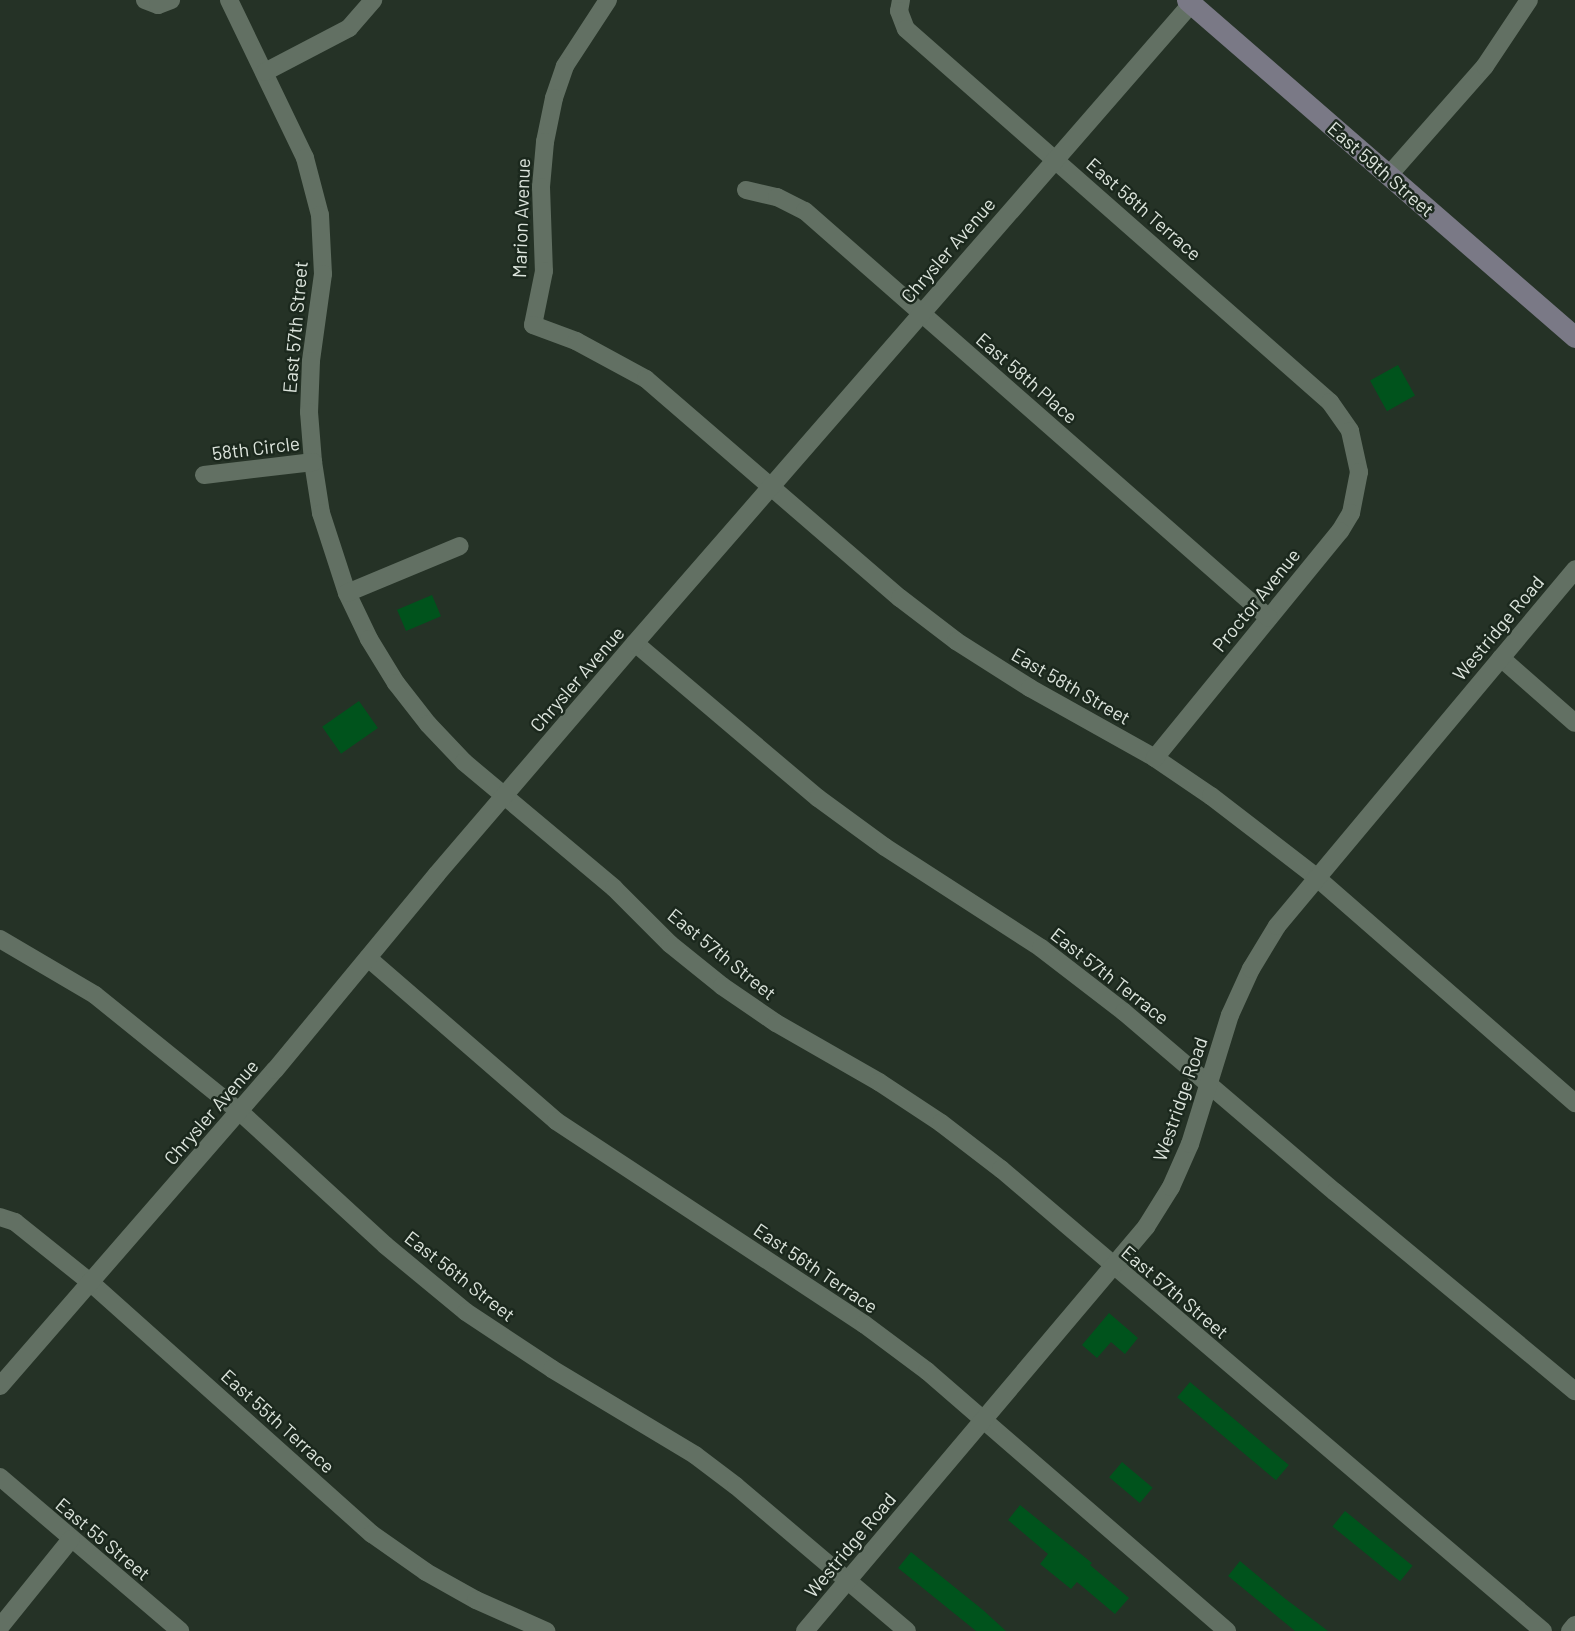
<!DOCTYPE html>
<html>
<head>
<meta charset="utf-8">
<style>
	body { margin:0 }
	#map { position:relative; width:1575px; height:1631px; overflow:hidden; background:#253226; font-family:Barlow,sans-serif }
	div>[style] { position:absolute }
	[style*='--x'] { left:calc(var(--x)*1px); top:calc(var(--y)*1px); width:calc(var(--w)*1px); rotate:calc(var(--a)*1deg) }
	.building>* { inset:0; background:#00531c; transform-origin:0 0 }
	.street>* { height:18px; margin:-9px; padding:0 9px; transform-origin:9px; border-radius:9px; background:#627063 }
	.secondary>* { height:21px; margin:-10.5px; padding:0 10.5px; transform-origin:10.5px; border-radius:10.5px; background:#7a7986 }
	span { translate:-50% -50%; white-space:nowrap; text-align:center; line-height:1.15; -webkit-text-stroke:5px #1b281d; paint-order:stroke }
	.street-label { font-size:19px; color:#dce4dc }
</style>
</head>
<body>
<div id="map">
	<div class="building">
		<div style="left:1398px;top:365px;width:35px;height:32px;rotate:61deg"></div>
		<div style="left:432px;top:595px;width:23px;height:38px;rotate:67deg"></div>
		<div style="left:359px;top:701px;width:33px;height:45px;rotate:55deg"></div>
		<div style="clip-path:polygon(1109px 1313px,1138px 1338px,1125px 1354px,1111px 1342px,1097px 1358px,1082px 1345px)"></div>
		<div style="left:1190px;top:1382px;width:129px;height:20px;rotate:40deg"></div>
		<div style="left:1122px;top:1462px;width:40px;height:20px;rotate:40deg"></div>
		<div style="clip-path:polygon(1020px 1505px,1092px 1563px,1090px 1565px,1129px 1598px,1115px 1614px,1077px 1582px,1071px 1589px,1040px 1564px,1048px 1554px,1008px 1520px)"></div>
		<div style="left:1345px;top:1511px;width:87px;height:20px;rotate:39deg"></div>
		<div style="clip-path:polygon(911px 1552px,983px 1610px,1006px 1631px,976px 1631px,898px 1568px)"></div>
		<div style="clip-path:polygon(1240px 1561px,1283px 1597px,1328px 1631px,1295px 1631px,1228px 1576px)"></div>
	</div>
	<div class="street">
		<div style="--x:145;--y:0;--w:14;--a:21"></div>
		<div style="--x:158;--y:5;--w:14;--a:-21"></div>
		<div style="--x:229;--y:0;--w:175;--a:64.3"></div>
		<div style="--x:305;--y:158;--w:59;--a:75.3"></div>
		<div style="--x:320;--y:215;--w:59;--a:87.1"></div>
		<div style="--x:323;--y:274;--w:88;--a:97.9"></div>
		<div style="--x:311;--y:361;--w:51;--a:92.2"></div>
		<div style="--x:309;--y:412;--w:50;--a:85.4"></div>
		<div style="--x:313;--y:462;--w:52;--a:81.1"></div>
		<div style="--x:321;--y:513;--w:84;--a:72"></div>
		<div style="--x:347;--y:593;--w:51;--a:64.4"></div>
		<div style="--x:369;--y:639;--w:52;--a:58.5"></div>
		<div style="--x:396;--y:683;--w:52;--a:52"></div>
		<div style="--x:428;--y:724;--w:52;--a:46.5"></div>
		<div style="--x:464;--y:762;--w:196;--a:40"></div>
		<div style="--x:614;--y:888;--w:79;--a:45"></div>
		<div style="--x:670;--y:944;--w:67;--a:38.9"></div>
		<div style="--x:722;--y:986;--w:65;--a:34.4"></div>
		<div style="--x:776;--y:1023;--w:119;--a:29.8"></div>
		<div style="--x:879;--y:1082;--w:74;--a:33.5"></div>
		<div style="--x:941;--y:1123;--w:76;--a:37.5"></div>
		<div style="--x:1001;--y:1169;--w:712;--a:40.44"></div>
		<div style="--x:608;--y:0;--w:79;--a:123.1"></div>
		<div style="--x:565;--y:66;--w:34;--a:109"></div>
		<div style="--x:554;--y:98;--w:45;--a:101.6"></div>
		<div style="--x:545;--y:142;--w:45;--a:95.1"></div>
		<div style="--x:541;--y:187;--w:84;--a:88"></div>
		<div style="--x:544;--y:271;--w:55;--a:101.5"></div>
		<div style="--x:533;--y:325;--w:46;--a:20.4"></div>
		<div style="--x:576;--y:341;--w:80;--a:28.5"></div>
		<div style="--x:646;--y:379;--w:335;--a:40.8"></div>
		<div style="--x:900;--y:598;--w:71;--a:37.5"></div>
		<div style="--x:956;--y:641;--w:88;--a:32.4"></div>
		<div style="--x:1030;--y:688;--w:143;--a:29.2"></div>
		<div style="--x:1155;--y:758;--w:68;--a:34.2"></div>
		<div style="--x:1211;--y:796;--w:133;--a:37.6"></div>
		<div style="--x:1316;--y:877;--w:344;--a:41.1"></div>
		<div style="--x:901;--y:0;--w:11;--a:100"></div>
		<div style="--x:899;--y:11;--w:19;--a:69"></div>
		<div style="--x:906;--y:29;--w:565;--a:41.34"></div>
		<div style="--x:1330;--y:402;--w:35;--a:55"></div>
		<div style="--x:1350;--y:431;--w:42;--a:77.6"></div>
		<div style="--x:1359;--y:472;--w:42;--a:101"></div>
		<div style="--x:1351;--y:513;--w:21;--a:121"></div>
		<div style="--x:1340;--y:531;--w:293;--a:129.2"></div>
		<div style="--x:265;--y:72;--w:95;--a:-27.6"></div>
		<div style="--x:349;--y:28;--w:37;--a:-49"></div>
		<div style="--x:1389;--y:175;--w:145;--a:-48.6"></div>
		<div style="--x:1485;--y:66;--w:79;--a:-56.3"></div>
		<div style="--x:746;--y:190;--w:32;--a:13"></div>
		<div style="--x:777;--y:197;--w:31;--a:27"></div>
		<div style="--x:805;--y:211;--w:617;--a:41.26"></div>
		<div style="--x:204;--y:475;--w:110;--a:-6.8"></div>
		<div style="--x:347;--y:593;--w:122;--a:-22.6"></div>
		<div style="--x:635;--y:643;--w:240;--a:40.3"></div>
		<div style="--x:818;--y:798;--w:83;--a:36.2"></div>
		<div style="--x:885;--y:847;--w:186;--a:32.9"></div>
		<div style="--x:1041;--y:948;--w:105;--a:37.6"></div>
		<div style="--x:1124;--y:1012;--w:277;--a:40.5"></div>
		<div style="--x:1335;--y:1192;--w:312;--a:39.7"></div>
		<div style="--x:1501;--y:658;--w:98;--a:41.3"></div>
		<div style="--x:0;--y:939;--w:110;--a:30.5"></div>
		<div style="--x:95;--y:995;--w:185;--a:38.9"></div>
		<div style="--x:239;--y:1111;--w:198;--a:42.5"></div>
		<div style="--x:385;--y:1245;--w:105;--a:39.6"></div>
		<div style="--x:466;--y:1312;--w:103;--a:33.5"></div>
		<div style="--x:552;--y:1369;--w:167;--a:31"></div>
		<div style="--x:695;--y:1455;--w:51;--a:37.1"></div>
		<div style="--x:736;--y:1486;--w:224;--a:40.3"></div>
		<div style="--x:368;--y:958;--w:249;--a:40.9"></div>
		<div style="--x:556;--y:1121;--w:369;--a:33.4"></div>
		<div style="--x:864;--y:1324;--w:79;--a:36.7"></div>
		<div style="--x:927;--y:1371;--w:397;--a:40.9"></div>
		<div style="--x:0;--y:1217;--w:16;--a:18"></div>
		<div style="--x:15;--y:1222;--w:96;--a:38.7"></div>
		<div style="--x:90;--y:1282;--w:378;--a:41.8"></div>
		<div style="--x:372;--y:1534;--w:66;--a:35.1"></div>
		<div style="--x:426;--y:1572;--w:57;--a:29.2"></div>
		<div style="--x:476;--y:1600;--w:77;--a:23.9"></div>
		<div style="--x:0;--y:1386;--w:419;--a:-49"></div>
		<div style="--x:275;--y:1070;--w:254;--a:-50.4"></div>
		<div style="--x:437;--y:874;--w:304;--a:-49.4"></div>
		<div style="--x:635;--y:643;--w:847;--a:-48.97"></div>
		<div style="--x:0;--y:1477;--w:237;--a:40.5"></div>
		<div style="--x:0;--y:1627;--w:113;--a:-51.1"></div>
		<div style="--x:805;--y:1631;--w:529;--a:-49.83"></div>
		<div style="--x:1146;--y:1227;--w:47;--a:-58"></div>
		<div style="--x:1171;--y:1187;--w:47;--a:-66.2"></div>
		<div style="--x:1190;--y:1144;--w:135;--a:-72.8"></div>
		<div style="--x:1230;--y:1015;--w:51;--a:-65.5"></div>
		<div style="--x:1251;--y:969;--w:50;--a:-58.8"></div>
		<div style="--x:1277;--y:926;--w:465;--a:-50.1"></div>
		<div style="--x:1570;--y:1631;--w:8;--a:-50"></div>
	</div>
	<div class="secondary">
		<div style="--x:1187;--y:0;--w:514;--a:40.98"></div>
	</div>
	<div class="street-label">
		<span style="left:1381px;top:169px;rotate:41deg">East 59th Street</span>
		<span style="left:1144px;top:209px;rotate:41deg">East 58th Terrace</span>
		<span style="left:521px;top:218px;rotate:-88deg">Marion Avenue</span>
		<span style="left:948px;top:250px;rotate:-49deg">Chrysler Avenue</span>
		<span style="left:295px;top:327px;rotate:-85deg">East 57th Street</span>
		<span style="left:1027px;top:378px;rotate:41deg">East 58th Place</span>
		<span style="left:256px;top:448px;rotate:-7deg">58th Circle</span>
		<span style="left:1256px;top:600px;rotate:-51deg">Proctor Avenue</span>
		<span style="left:1498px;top:628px;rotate:-50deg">Westridge Road</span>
		<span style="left:577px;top:679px;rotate:-49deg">Chrysler Avenue</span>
		<span style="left:1071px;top:686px;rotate:30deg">East 58th Street</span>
		<span style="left:722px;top:954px;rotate:39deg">East 57th Street</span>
		<span style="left:1110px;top:976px;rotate:38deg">East 57th Terrace</span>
		<span style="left:1180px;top:1099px;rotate:-71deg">Westridge Road</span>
		<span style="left:211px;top:1112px;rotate:-49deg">Chrysler Avenue</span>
		<span style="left:816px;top:1268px;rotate:34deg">East 56th Terrace</span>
		<span style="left:460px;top:1276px;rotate:38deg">East 56th Street</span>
		<span style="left:1175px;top:1292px;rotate:40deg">East 57th Street</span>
		<span style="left:278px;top:1421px;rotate:42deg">East 55th Terrace</span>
		<span style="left:103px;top:1539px;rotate:40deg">East 55 Street</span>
		<span style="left:850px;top:1545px;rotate:-50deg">Westridge Road</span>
	</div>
</div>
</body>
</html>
